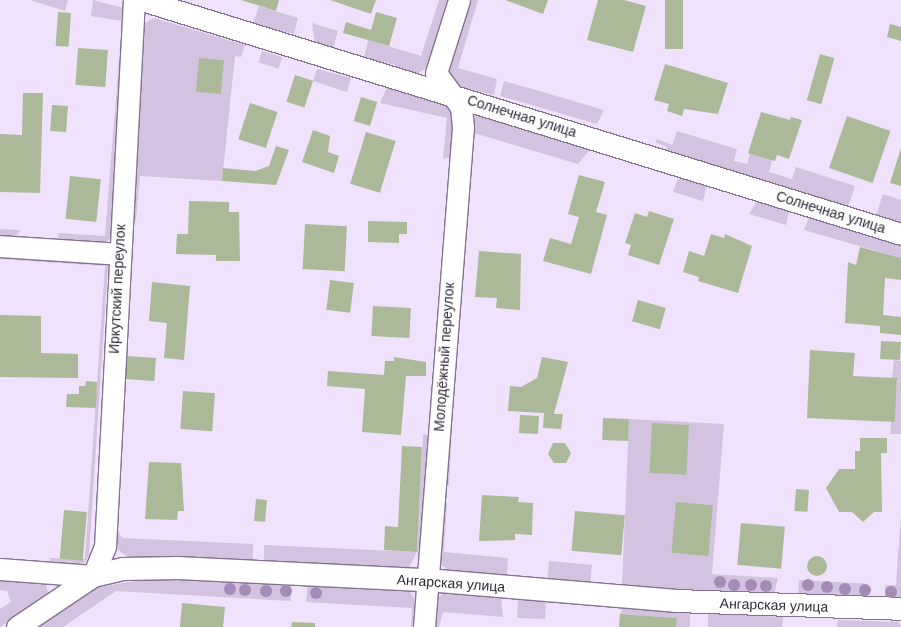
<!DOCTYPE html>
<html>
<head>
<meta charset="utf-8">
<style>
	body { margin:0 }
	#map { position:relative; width:901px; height:627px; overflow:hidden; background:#f0e2fc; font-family:Arial,sans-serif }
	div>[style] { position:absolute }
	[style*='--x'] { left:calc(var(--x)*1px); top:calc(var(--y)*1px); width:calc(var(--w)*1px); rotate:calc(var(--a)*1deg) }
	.green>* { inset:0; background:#d3c3e1; transform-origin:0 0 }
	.building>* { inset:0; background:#abb999; transform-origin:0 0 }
	.round { border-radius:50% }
	.roads { filter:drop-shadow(1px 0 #82728f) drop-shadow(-1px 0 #82728f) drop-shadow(0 1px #82728f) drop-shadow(0 -1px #82728f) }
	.minor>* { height:21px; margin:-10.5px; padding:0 10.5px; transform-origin:10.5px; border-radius:10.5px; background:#fff }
	.tertiary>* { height:22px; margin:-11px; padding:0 11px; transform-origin:11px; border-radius:11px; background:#fff }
	.trees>* { width:12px; height:12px; margin:-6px; border-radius:50%; background:#a48cb6 }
	span { translate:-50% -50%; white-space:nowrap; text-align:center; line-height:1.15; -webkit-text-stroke:4px #fff; paint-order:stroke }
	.street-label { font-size:14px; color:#332c39 }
</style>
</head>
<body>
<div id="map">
	<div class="green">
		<div style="clip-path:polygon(30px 0,68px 0,65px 11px)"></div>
		<div style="clip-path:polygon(93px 0,124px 8px,112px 237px,104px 244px,59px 241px,58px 233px,105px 236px,122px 21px,91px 16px)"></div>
		<div style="clip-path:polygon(439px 0,449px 0,428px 66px,422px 71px,416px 74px,395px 70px,395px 65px,384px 62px,382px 67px,364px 58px,368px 40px,421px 56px)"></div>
		<div style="clip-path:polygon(466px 0,478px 0,458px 68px,497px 79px,494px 95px,457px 86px,448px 73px)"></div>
		<div style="clip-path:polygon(259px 6px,298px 18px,294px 34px,253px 24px)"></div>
		<div style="clip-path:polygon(154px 18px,245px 45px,241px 57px,235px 56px,222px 181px,140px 176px,136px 220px,129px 220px,143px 24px)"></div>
		<div style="clip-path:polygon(312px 23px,338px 31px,333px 49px,315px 44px)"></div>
		<div style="left:262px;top:51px;width:21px;height:12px;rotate:17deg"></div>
		<div style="clip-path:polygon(317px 69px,351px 78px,347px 92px,313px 81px)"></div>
		<div style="clip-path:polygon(504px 81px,543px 92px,604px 110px,597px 124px,500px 96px)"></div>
		<div style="clip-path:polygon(387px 87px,445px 100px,455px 110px,452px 156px,443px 159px,447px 118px,380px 103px)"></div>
		<div style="clip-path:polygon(471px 111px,594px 145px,578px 164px,474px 133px,469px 200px,464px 197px)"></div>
		<div style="clip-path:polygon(677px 131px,737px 149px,734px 161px,747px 164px,750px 153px,772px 160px,769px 172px,792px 179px,796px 167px,855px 186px,848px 207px,666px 151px,667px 147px,655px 142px,657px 139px,672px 145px)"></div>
		<div style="clip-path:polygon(682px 177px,707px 185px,703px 201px,673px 192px,677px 180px)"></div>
		<div style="clip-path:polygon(883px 194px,901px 200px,901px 223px,876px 216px)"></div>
		<div style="clip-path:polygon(758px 200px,790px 208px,786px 225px,749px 214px)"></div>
		<div style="clip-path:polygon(810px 215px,901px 239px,901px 258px,804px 230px)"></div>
		<div style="clip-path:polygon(0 229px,20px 230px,16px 239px,0 237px)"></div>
		<div style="clip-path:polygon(0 255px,108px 264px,89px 555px,82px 566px,54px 565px,49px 558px,85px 559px,105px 266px,0 259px)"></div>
		<div style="clip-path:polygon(461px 307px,453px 408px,449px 486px,440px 485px,453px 311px)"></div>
		<div style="clip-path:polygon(894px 360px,901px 361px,901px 434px,890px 434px,891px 422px,895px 422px,897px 379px,892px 378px)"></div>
		<div style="clip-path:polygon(629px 419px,724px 424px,712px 574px,778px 578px,774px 595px,622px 585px)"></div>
		<div style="clip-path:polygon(423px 434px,431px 436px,421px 551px,417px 552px,408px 569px,264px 563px,264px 545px,417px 552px)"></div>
		<div style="clip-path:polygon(447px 502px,444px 552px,508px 558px,507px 575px,449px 570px,438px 563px,439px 503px)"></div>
		<div style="clip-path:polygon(901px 516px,901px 605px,885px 604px,885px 585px,896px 585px)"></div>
		<div style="clip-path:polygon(114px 523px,122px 538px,253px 544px,253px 563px,130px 559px,112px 545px)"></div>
		<div style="left:549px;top:561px;width:43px;height:17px;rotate:5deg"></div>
		<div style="clip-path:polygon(0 579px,41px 582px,46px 585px,49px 596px,0 627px,0 609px,11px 602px,7px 591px,0 590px)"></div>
		<div style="clip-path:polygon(147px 579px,290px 583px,291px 601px,116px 591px,63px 627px,32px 627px,99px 587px)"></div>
		<div style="left:799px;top:580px;width:67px;height:17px;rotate:3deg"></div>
		<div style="clip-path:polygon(308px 583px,407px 587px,418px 604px,418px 627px,411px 627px,412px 608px,306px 602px)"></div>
		<div style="clip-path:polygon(443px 594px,501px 597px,503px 617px,443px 612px,439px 627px,430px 627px,432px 604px)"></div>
		<div style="left:518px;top:598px;width:28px;height:20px;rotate:2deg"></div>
		<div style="clip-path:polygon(623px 607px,690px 611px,690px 627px,676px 627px,676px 618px,620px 614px)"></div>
		<div style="clip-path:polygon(708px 612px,783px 617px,782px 627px,708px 627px)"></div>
		<div style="clip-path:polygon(838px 620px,899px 622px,901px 627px,837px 627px)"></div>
	</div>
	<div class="building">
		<div style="clip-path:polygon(241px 0,279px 0,276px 11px)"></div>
		<div style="clip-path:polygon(330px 0,376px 0,371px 14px)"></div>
		<div style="clip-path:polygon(505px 0,548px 0,543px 14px)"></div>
		<div style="clip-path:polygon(598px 0,624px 0,646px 6px,633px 52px,587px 40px)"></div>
		<div style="left:665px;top:0;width:18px;height:49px"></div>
		<div style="left:58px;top:12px;width:13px;height:34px;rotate:4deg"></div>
		<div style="clip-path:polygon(376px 12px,397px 18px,389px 46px,343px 33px,346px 22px,371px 30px)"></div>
		<div style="clip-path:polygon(890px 24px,901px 27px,901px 41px,887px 37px)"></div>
		<div style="left:78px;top:48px;width:30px;height:37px;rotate:4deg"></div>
		<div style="left:820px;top:54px;width:15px;height:48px;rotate:16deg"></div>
		<div style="left:199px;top:58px;width:25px;height:34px;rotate:5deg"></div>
		<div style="clip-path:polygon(665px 64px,728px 83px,718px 114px,684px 109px,682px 116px,667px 111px,669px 104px,654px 100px)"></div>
		<div style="left:295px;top:75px;width:19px;height:28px;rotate:18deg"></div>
		<div style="clip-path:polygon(23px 93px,43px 93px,40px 193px,0 192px,0 134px,22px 135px)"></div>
		<div style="left:361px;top:97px;width:17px;height:25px;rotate:17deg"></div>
		<div style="left:250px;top:103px;width:29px;height:38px;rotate:18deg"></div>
		<div style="left:52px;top:105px;width:16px;height:26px;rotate:4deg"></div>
		<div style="clip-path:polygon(761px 112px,790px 120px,791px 117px,802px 120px,789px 159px,777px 155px,775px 161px,748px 153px)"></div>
		<div style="left:847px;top:116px;width:46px;height:55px;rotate:19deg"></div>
		<div style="clip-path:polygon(313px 130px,330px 136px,328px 152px,339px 156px,334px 173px,302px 162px)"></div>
		<div style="left:366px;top:132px;width:31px;height:54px;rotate:17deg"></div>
		<div style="clip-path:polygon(276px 146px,289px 150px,276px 185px,222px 181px,223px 168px,255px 171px,269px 166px)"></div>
		<div style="clip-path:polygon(901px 148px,901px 186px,890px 183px)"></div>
		<div style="clip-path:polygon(579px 175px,605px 182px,596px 212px,607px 215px,591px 274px,543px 261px,550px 238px,571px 244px,579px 217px,568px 214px)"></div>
		<div style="left:70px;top:176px;width:31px;height:43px;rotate:6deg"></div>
		<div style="clip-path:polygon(189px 201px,229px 202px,229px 212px,239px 212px,240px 261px,216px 261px,216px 255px,176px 254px,177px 234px,188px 234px)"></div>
		<div style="clip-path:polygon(649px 211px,674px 219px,659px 265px,628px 255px,631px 245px,625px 243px,635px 213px,647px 217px)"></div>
		<div style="clip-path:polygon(368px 221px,407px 222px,407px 234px,399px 234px,399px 243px,368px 242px)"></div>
		<div style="left:305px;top:224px;width:42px;height:45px;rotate:3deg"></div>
		<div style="clip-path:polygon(711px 234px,724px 238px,725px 234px,752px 246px,738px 293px,698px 281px,699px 277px,683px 272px,689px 251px,704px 256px)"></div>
		<div style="clip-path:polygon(860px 247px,901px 258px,901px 280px,885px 278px,883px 315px,901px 317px,901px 335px,880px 333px,880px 326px,845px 323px,848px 262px,856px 265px)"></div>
		<div style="clip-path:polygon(479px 251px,521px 254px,520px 310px,496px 308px,497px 298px,475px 297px)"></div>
		<div style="left:330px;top:280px;width:24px;height:30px;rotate:7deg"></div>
		<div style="clip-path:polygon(152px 282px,190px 286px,184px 360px,164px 358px,167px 323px,149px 321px)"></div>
		<div style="left:638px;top:300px;width:29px;height:22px;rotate:16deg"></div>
		<div style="left:373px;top:306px;width:38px;height:30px;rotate:3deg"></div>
		<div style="clip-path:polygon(0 315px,41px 316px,41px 353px,78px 354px,78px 378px,0 377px)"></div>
		<div style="left:881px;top:341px;width:20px;height:18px;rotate:3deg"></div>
		<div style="clip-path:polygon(810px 350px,855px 353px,853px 376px,897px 378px,895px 422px,807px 418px)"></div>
		<div style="left:126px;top:356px;width:30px;height:23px;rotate:4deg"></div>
		<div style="clip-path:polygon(394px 357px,426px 362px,426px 376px,406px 376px,401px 435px,362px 432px,365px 389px,327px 386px,328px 371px,384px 375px,385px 361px,394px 361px)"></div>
		<div style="clip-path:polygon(542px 357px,568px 362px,554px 414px,563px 414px,561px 429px,543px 428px,544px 413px,508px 411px,510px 386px,521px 387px,537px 378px)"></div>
		<div style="clip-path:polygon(86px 381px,97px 382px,96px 408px,66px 407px,67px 394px,79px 394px,79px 386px,85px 386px)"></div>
		<div style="left:183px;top:391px;width:32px;height:38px;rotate:4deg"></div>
		<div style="left:520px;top:415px;width:19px;height:18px;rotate:3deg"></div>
		<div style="left:603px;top:418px;width:26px;height:22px;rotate:2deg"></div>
		<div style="left:652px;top:423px;width:37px;height:50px;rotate:3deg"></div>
		<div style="clip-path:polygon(860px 438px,887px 438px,887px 453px,881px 453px,882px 512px,874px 512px,863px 522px,852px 512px,839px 512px,826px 488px,839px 469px,855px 469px,855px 451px,860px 451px)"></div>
		<div style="clip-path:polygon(553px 443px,565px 443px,571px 453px,566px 463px,554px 463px,548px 454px)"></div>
		<div style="clip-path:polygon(402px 446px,422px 447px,417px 552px,384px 550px,385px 526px,398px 527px)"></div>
		<div style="clip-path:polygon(149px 462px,181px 463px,184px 511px,178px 511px,177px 520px,145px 519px)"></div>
		<div style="left:796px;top:489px;width:13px;height:22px;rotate:4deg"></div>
		<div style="clip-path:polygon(482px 495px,519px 497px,518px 502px,533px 503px,532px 535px,515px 534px,515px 540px,479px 541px)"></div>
		<div style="left:256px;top:499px;width:11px;height:22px;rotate:5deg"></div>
		<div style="left:676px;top:502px;width:37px;height:51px;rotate:5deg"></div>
		<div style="left:64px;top:510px;width:23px;height:49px;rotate:5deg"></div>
		<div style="left:575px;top:511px;width:50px;height:40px;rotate:5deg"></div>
		<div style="left:741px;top:523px;width:44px;height:42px;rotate:5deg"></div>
		<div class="round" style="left:807px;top:556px;width:20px;height:20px"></div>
		<div style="clip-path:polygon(182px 603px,225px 607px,223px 627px,180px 627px)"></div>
		<div style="clip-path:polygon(620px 614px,677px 618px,676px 627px,619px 627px)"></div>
		<div style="clip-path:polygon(292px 622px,315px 623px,315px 627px,291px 627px)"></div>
	</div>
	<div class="roads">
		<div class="minor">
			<div style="--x:142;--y:0;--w:794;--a:17.13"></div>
			<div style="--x:0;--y:246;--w:119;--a:3.8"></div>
			<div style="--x:0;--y:569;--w:93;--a:4.3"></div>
			<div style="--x:93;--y:576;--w:31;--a:-68"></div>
			<div style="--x:105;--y:547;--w:548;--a:-86.97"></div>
			<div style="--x:17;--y:627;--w:92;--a:-33.9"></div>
			<div style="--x:424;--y:627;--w:502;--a:-85.54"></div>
			<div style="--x:463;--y:127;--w:20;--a:-96"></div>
			<div style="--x:461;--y:107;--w:42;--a:-126.3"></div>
			<div style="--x:436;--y:73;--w:77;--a:-72.5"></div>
		</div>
		<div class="tertiary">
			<div style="--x:93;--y:576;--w:31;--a:-13"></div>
			<div style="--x:123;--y:569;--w:55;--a:-1"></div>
			<div style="--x:178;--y:568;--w:249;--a:2.8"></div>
			<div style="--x:427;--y:580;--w:251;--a:4.8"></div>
			<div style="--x:677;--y:601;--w:224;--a:2"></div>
		</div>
	</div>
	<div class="trees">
		<div style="left:720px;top:582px"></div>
		<div style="left:734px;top:585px"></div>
		<div style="left:751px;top:585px"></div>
		<div style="left:808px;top:585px"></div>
		<div style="left:766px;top:586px"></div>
		<div style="left:827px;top:587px"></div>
		<div style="left:230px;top:589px"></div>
		<div style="left:845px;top:589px"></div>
		<div style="left:245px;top:590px"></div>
		<div style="left:865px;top:590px"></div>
		<div style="left:266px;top:591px"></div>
		<div style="left:286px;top:591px"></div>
		<div style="left:891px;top:592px"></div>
		<div style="left:316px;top:593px"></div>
	</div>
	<div class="street-label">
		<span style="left:522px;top:116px;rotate:17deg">Солнечная улица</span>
		<span style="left:831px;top:212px;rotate:17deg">Солнечная улица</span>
		<span style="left:117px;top:289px;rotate:-87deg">Иркутский переулок</span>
		<span style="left:444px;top:357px;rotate:-86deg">Молодёжный переулок</span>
		<span style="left:451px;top:583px;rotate:4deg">Ангарская улица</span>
		<span style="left:774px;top:605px;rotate:2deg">Ангарская улица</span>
	</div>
</div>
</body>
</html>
